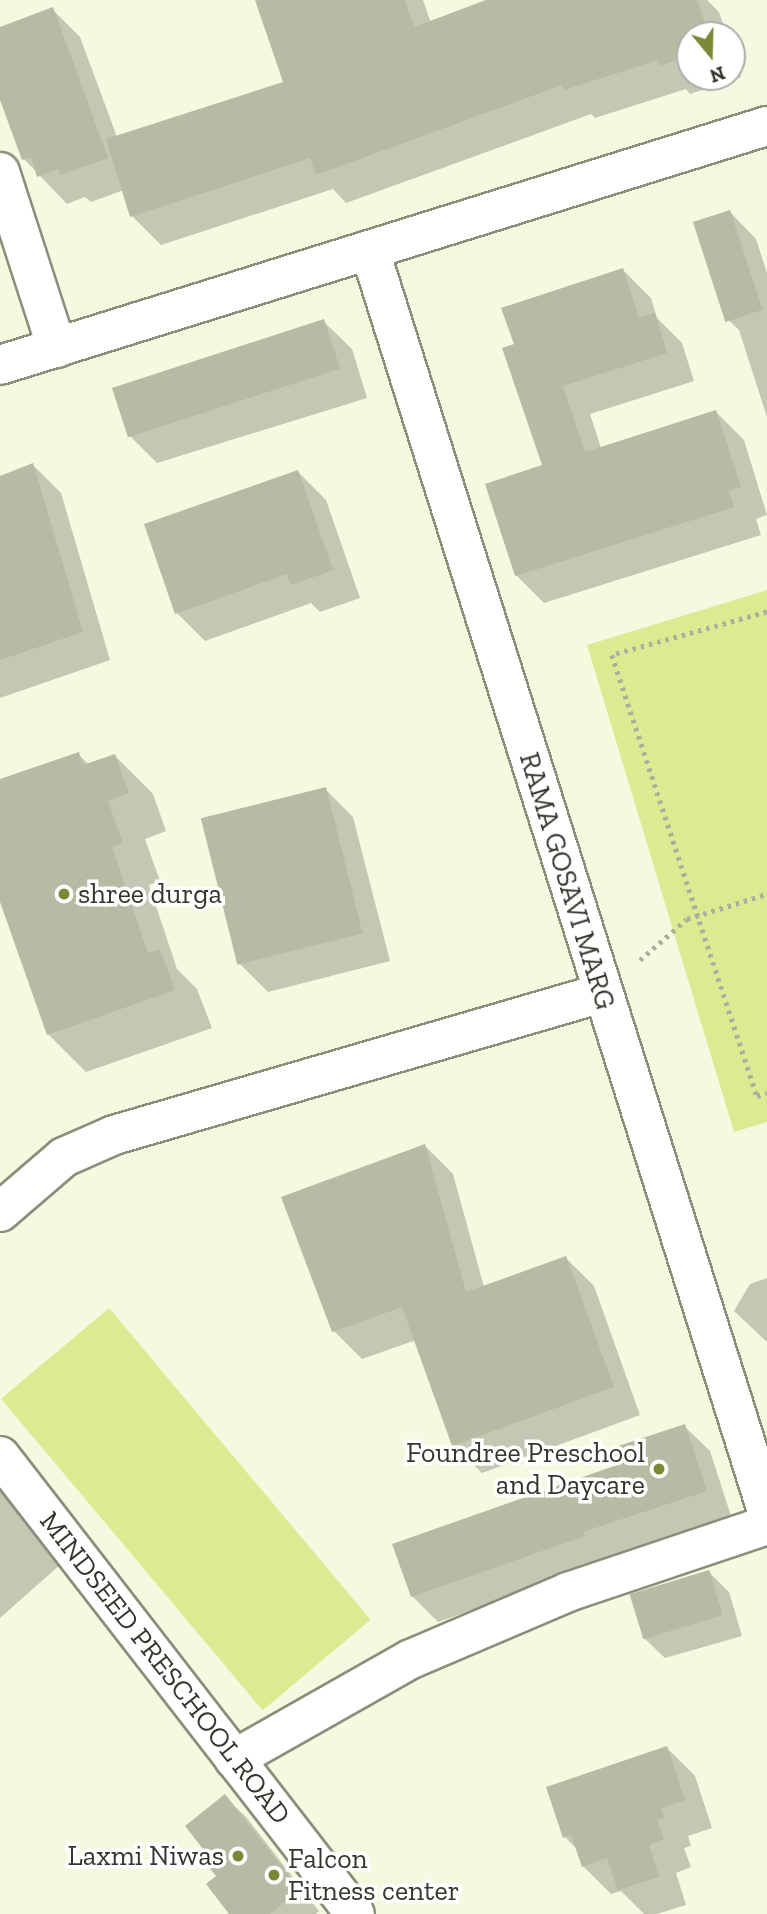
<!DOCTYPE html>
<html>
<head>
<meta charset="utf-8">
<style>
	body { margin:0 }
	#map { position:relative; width:767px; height:1914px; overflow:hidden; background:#f4f9e0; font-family:"Zilla Slab",serif }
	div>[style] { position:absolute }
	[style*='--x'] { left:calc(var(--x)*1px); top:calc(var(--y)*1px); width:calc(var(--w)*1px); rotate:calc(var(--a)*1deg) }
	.green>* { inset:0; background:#dceb92; transform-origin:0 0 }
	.shadow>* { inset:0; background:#0003 }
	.building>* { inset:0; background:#b6bba4; transform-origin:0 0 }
	.path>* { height:4.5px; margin-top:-2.25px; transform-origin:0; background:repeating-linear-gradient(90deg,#abaf9c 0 3.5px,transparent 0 8.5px) }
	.roads { filter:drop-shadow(2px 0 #8b8f79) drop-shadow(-2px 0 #8b8f79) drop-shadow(0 2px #8b8f79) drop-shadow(0 -2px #8b8f79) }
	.minor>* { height:38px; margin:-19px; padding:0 19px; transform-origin:19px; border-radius:19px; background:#fff }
	.dots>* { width:19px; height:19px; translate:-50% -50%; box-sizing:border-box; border:4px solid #fff; border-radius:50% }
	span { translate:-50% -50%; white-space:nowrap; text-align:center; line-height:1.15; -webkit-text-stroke:7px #fff; paint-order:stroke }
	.street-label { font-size:28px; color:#34362d }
	.poi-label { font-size:28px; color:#34362d }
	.left { translate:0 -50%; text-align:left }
	.right { translate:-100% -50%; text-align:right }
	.north { position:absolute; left:676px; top:21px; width:70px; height:70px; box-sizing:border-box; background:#fff; border:2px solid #aeafab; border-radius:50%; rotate:161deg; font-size:19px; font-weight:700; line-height:28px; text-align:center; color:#34362d }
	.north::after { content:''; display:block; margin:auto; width:24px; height:32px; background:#7c8835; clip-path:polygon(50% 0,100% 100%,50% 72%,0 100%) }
</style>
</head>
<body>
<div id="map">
	<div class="green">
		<div style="clip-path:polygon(767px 590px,767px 1122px,734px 1132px,587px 645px)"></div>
		<div style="left:109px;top:1308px;width:407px;height:141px;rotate:50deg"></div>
	</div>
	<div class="shadow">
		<div style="clip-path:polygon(256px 0,423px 0,431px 23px,491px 0,707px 0,719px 12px,727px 35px,690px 35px,690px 77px,732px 77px,732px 50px,741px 77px,690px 94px,686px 89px,595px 118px,591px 114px,346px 203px,333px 189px,161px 245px,132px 216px,124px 190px,91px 202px,85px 197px,67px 204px,24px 159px,0 95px,0 29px,52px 9px,80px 37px,117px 137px,286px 83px)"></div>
		<div style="clip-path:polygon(730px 212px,756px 239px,767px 273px,767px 417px,739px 330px,725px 317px)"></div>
		<div style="clip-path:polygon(623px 270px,651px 298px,657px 318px,682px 343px,694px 381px,590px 414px,601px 448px,716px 412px,744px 440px,767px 515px,756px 519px,761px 535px,544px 603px,516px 575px,545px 466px,516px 345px)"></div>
		<div style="clip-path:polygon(323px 321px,352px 349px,367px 398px,157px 463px,129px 435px)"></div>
		<div style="clip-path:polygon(33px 465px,61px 493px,110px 660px,0 698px,0 477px)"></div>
		<div style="clip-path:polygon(298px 472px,326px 500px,360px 598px,320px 612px,311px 603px,205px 641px,177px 613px)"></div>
		<div style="clip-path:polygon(78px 754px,89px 765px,115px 756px,153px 794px,166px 831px,145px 839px,160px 881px,149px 885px,177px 969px,197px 989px,212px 1028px,86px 1072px,48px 1034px,0 896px,0 781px)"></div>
		<div style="clip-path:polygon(325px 789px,353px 817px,390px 961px,268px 992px,240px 964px)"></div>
		<div style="clip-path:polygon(425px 1146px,453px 1174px,484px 1287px,566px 1258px,594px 1286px,640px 1415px,482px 1473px,453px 1445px,416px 1340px,362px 1359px,334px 1331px)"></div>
		<div style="clip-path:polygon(767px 1278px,767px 1342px,734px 1311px,750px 1284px)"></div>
		<div style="clip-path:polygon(684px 1426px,710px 1451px,731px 1516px,608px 1557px,609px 1561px,438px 1622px,412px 1596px)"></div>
		<div style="clip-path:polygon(0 1490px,61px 1564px,0 1618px)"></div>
		<div style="clip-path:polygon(709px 1572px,729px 1592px,742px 1636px,665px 1658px,644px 1638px)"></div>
		<div style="clip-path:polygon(667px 1748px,695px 1776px,712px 1828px,688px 1836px,691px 1846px,684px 1848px,691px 1867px,676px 1873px,686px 1905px,657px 1914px,644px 1914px,621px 1891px,611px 1894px,583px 1866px,578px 1850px,565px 1837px)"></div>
		<div style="clip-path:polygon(225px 1797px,246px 1817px,319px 1911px,316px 1914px,231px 1914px,209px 1854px)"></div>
	</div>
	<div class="building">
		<div style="clip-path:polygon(255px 0,405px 0,414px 27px,486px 0,697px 0,709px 35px,690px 35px,690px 55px,660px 66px,658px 60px,564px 90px,562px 85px,316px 175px,310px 158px,130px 217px,106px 139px,283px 82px)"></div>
		<div style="clip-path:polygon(53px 7px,108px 158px,61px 175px,58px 169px,37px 177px,31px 157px,22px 160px,0 100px,0 27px)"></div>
		<div style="left:730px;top:210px;width:105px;height:39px;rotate:72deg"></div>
		<div style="clip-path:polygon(623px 268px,639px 318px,655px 313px,667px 353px,563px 386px,585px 452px,716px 410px,741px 487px,729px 491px,734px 507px,515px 576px,485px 484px,542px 465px,502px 348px,514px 344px,501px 308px)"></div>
		<div style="left:324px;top:319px;width:52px;height:223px;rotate:72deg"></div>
		<div style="clip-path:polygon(33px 463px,83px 632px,0 660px,0 476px)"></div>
		<div style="clip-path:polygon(298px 470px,333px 570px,291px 585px,287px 574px,175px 614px,144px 524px)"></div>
		<div style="clip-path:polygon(79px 752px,83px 765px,115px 754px,129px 793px,108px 801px,123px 843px,112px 847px,148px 953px,160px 949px,175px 990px,47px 1035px,0 902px,0 779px)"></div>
		<div style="left:326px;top:787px;width:151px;height:129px;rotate:76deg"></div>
		<div style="clip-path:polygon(425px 1144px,466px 1292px,566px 1256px,614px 1387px,452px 1446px,402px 1307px,332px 1332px,281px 1197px)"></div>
		<div style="clip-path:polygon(685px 1424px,707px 1491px,583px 1532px,585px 1536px,411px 1597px,392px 1544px,617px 1465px,612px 1448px)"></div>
		<div style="left:709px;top:1570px;width:47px;height:83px;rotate:73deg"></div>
		<div style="clip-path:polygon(667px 1746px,685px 1800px,661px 1808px,664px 1818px,657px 1820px,664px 1839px,649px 1845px,659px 1877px,618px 1890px,607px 1858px,582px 1867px,571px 1835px,563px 1838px,546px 1787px)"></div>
		<div style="clip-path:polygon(225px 1794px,300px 1890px,270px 1914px,229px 1914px,206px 1884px,216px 1876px,201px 1858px,206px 1853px,185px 1826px)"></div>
	</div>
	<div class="path">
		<div style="--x:767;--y:612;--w:161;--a:164.5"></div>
		<div style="--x:612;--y:655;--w:464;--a:71.8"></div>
		<div style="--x:757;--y:1096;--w:10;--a:-17"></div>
		<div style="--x:640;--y:960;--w:62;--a:-41.1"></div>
		<div style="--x:687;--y:919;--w:84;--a:-17.4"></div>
	</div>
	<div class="roads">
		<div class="minor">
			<div style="--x:0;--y:172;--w:185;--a:72.1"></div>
			<div style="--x:370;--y:251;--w:1321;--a:72.51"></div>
			<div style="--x:0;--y:365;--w:803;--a:-17.31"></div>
			<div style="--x:0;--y:1212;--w:84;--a:-40.7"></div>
			<div style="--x:64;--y:1157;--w:55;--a:-23.7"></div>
			<div style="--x:114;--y:1135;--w:508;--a:-16.22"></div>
			<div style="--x:0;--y:1456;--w:579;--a:52.22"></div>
			<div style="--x:234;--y:1759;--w:203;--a:-29.5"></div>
			<div style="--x:411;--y:1659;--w:171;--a:-23.1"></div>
			<div style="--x:568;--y:1592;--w:210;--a:-18.6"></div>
		</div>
	</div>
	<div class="dots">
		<div style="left:64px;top:894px;background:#7c8835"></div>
		<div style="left:659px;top:1469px;background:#7c8835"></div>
		<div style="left:238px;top:1856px;background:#7c8835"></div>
		<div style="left:274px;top:1875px;background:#7c8835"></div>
	</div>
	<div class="street-label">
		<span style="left:567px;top:881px;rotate:73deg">RAMA GOSAVI MARG</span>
		<span style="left:165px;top:1668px;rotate:52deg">MINDSEED PRESCHOOL ROAD</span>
	</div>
	<div class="poi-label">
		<span class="left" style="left:78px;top:894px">shree durga</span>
		<span class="right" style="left:645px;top:1469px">Foundree Preschool<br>and Daycare</span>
		<span class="right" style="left:224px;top:1856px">Laxmi Niwas</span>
		<span class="left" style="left:288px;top:1875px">Falcon<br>Fitness center</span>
	</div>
	<div class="north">N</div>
</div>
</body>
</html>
